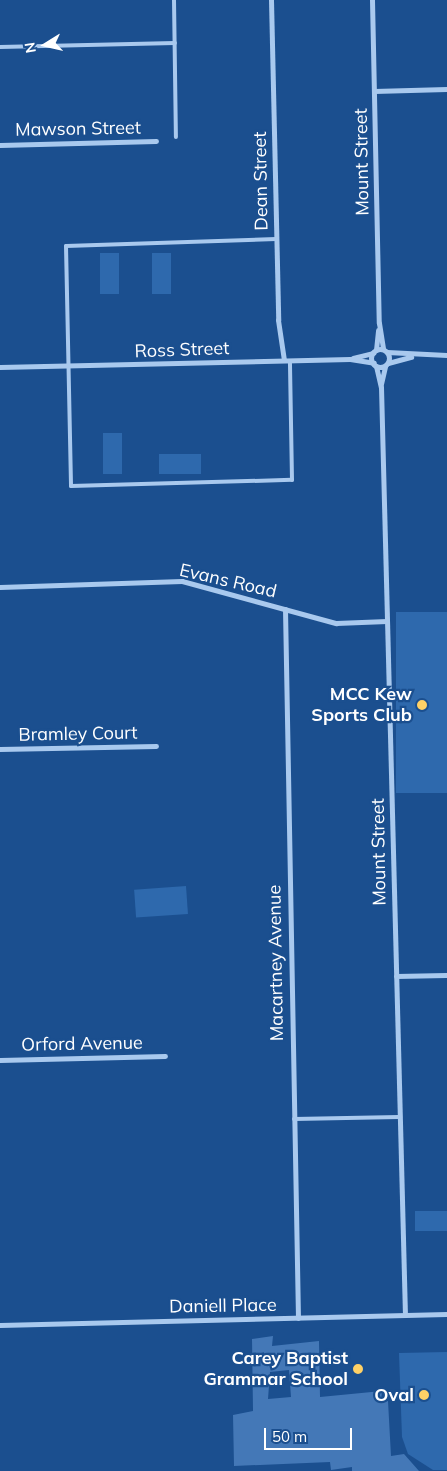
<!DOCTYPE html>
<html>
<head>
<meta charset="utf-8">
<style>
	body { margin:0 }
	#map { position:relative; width:447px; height:1471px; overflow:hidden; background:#1b4f8f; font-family:Mulish,sans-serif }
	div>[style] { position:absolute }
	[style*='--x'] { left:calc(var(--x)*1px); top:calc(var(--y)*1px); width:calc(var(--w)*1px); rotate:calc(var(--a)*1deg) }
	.green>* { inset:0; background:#2e69ad; transform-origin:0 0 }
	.building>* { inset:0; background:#4478b7 }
	.lane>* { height:4px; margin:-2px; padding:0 2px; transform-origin:2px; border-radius:2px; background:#a9c9ee }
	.street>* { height:5px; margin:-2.5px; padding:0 2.5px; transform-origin:2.5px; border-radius:2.5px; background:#a9c9ee }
	.street>.ring { margin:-2.5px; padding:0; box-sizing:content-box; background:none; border:5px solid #a9c9ee; border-radius:50% }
	.dots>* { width:14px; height:14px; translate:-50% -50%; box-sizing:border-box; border:2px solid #1b4f8f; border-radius:50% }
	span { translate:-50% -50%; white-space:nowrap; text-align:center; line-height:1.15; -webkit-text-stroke:4.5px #1b4f8f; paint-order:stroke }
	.street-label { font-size:18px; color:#fff }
	.poi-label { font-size:18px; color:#fff; font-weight:700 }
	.right { translate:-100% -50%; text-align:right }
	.north { position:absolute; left:20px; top:20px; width:50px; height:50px; -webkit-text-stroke:4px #1b4f8f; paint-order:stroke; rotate:260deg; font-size:14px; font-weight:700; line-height:20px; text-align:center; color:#fff }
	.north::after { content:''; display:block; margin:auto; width:18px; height:22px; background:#fff; clip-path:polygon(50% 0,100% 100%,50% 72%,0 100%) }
	.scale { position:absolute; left:264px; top:1428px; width:88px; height:22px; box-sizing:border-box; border:2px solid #fff; border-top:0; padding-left:6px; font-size:15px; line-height:18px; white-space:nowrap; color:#fff; -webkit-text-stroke:4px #1b4f8f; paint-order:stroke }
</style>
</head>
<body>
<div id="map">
	<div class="green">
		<div style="left:100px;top:253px;width:19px;height:41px"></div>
		<div style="left:171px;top:253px;width:41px;height:19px;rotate:90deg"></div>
		<div style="left:103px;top:433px;width:19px;height:41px"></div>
		<div style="left:159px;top:454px;width:42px;height:20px"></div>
		<div style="left:447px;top:612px;width:181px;height:51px;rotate:90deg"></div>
		<div style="left:186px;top:886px;width:28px;height:52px;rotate:86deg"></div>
		<div style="left:447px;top:1211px;width:20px;height:32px;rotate:90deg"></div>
		<div style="clip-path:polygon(447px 1352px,447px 1470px,433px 1470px,408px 1454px,402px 1437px,399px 1353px)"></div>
	</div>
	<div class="building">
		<div style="clip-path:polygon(evenodd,273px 1336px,272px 1346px,319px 1341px,320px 1397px,382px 1391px,381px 1402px,388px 1401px,391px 1456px,404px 1454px,419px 1471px,352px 1471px,352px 1467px,331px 1470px,330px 1462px,234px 1466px,233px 1415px,253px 1411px,252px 1339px,273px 1336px,289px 1370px,291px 1397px,268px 1399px,270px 1372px,289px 1370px)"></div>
	</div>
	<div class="lane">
		<div style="--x:174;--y:0;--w:137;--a:89.2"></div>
		<div style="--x:0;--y:47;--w:175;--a:-1.3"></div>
		<div style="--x:276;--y:239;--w:210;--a:178.1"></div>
		<div style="--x:66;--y:246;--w:240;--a:88.8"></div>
		<div style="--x:71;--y:486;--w:221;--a:-1.6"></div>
		<div style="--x:292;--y:480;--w:119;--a:-91"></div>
		<div style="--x:294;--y:1119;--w:105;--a:-1.1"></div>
	</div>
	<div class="street">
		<div style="--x:271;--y:0;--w:320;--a:88.7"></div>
		<div style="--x:278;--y:320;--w:40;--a:81.5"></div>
		<div style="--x:372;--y:0;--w:323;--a:88.8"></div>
		<div style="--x:379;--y:323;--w:26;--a:81"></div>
		<div style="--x:374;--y:91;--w:73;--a:-1.6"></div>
		<div style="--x:0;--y:145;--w:156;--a:-1.5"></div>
		<div class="ring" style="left:371px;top:349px;width:13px;height:13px"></div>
		<div style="--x:376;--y:350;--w:20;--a:-84"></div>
		<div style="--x:387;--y:352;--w:60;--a:2.9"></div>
		<div style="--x:353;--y:358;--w:21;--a:-14"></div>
		<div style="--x:388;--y:363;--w:24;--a:-15"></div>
		<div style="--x:376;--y:366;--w:22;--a:77"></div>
		<div style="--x:381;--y:387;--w:928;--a:88.52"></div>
		<div style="--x:0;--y:367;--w:350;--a:-1.3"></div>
		<div style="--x:350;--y:359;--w:24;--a:9"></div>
		<div style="--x:381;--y:384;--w:18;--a:-77"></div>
		<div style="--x:0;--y:587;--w:182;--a:-1.9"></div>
		<div style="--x:182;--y:581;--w:160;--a:15.3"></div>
		<div style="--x:336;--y:623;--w:51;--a:-2.2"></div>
		<div style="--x:285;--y:609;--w:709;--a:88.95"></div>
		<div style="--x:0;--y:749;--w:156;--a:-1.1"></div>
		<div style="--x:396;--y:976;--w:50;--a:-1.1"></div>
		<div style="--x:0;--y:1060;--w:165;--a:-1.4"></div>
		<div style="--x:0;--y:1325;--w:447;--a:-1.4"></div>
	</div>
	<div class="dots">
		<div style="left:422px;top:705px;background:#ffd166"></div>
		<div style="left:358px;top:1369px;background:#ffd166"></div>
		<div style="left:424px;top:1395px;background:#ffd166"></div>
	</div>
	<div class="street-label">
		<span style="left:78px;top:129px;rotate:-1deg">Mawson Street</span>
		<span style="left:362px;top:162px;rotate:-91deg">Mount Street</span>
		<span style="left:261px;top:181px;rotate:-91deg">Dean Street</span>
		<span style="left:182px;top:350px;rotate:-2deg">Ross Street</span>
		<span style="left:228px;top:581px;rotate:13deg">Evans Road</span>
		<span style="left:78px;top:734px;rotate:-1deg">Bramley Court</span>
		<span style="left:379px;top:852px;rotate:-91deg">Mount Street</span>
		<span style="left:276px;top:963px;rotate:-91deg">Macartney Avenue</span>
		<span style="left:82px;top:1044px;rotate:-1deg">Orford Avenue</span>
		<span style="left:223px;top:1306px;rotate:-1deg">Daniell Place</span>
	</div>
	<div class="poi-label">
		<span class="right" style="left:412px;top:705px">MCC Kew<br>Sports Club</span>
		<span class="right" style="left:348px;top:1369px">Carey Baptist<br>Grammar School</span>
		<span class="right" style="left:414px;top:1395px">Oval</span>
	</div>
	<div class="north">N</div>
	<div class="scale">50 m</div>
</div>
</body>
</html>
